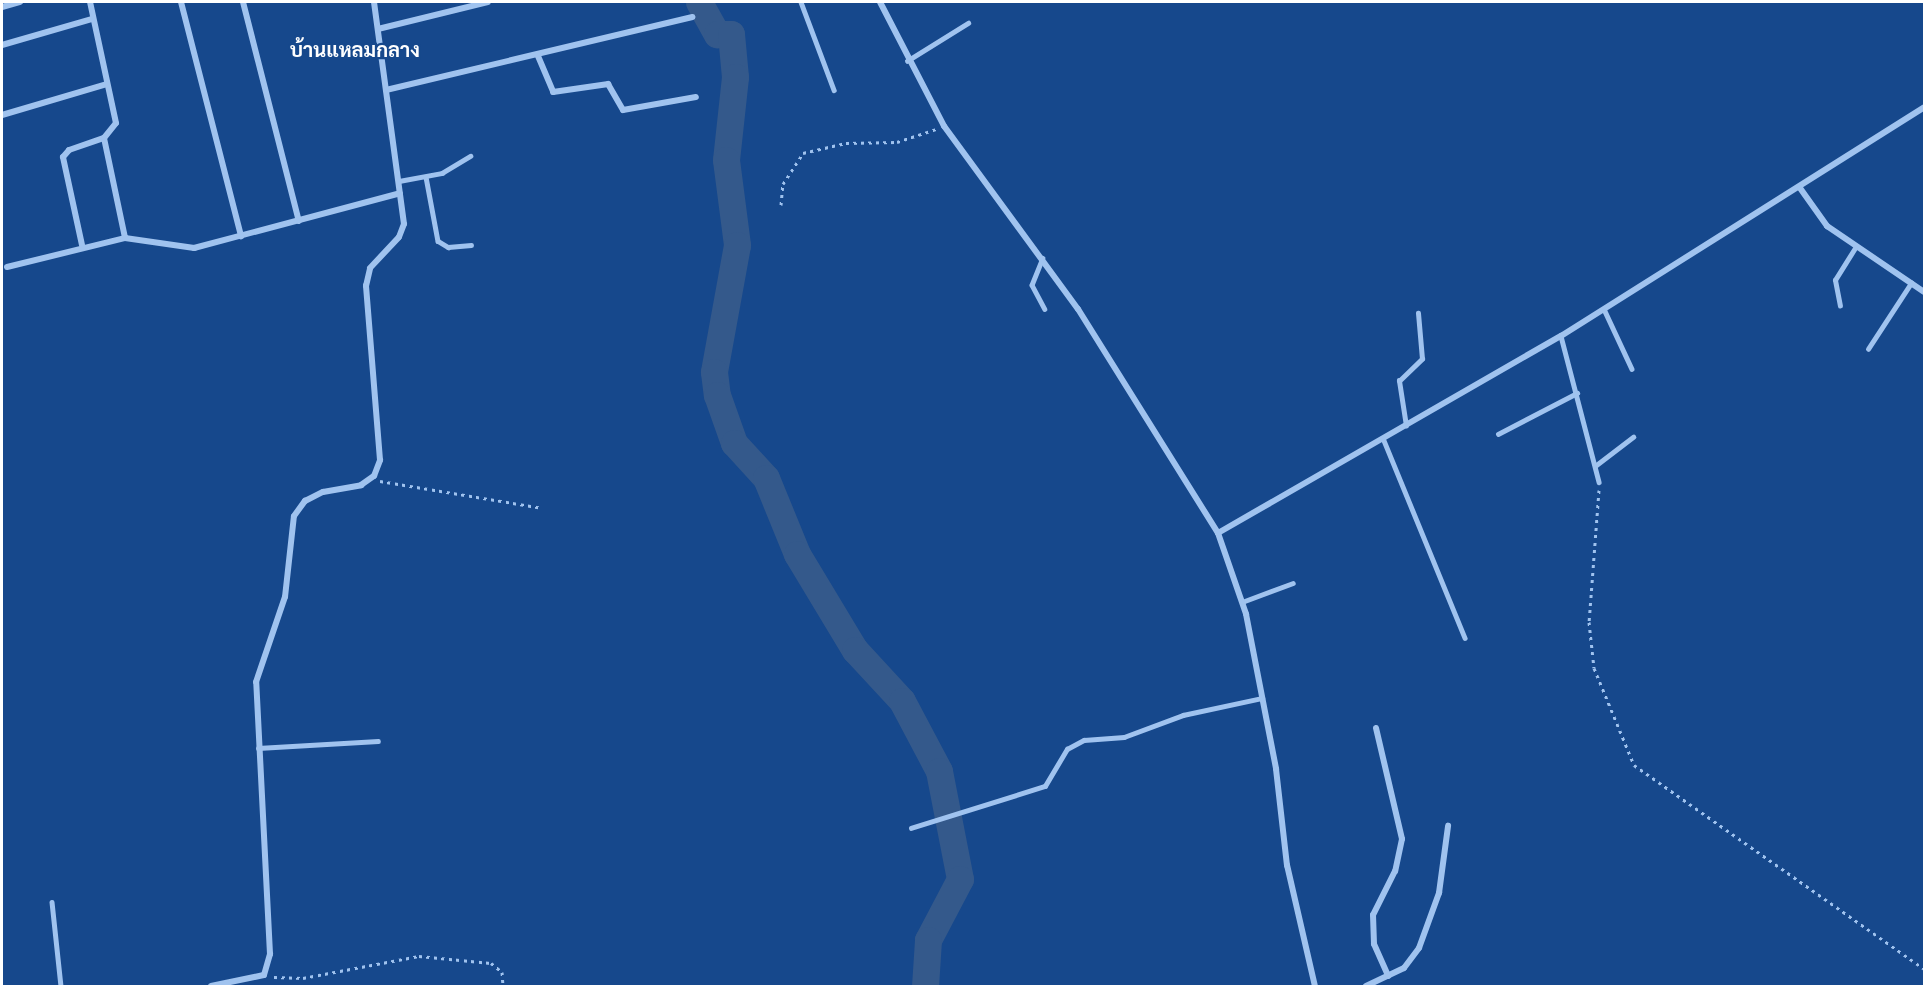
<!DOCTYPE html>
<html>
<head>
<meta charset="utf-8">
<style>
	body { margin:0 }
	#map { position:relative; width:1926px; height:988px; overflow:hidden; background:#16488c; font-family:"DejaVu Sans",Sarabun,sans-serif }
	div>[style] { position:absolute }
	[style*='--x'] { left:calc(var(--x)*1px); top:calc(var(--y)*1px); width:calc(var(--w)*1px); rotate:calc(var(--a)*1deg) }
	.river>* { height:27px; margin:-13.5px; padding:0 13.5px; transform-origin:13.5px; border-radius:13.5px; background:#34598b }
	.path>* { height:3px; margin-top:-1.5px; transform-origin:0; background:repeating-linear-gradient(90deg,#a0c3ef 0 3px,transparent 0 7.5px) }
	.service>* { height:4.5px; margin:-2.25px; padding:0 2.25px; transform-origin:2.25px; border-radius:2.25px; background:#a0c3ef }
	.minor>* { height:6px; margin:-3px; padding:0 3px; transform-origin:3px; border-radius:3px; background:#a0c3ef }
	span { translate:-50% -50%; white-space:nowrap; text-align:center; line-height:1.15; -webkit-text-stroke:4.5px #16488c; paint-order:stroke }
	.quarter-label { font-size:20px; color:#fff; font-weight:700 }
	.frame { position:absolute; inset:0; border:3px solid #fff; pointer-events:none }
</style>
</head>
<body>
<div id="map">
	<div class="river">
		<div style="--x:699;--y:2;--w:37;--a:61"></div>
		<div style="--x:717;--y:34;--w:14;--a:0"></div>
		<div style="--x:731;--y:34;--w:43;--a:84.7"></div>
		<div style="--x:735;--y:77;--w:83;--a:96.2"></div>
		<div style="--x:726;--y:160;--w:86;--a:82.6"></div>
		<div style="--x:737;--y:245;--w:129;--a:100.3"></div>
		<div style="--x:714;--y:372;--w:23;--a:83"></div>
		<div style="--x:717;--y:395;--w:51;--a:70.5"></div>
		<div style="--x:734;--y:443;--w:47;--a:47.6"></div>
		<div style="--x:766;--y:478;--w:82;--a:67.8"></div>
		<div style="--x:797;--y:554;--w:112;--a:58.9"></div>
		<div style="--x:855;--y:650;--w:69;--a:47.3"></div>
		<div style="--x:902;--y:701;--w:79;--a:62.1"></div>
		<div style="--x:939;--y:771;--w:110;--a:79"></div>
		<div style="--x:960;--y:879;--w:69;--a:117.7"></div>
		<div style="--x:928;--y:940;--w:46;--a:93.7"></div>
	</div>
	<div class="path">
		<div style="--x:781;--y:205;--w:21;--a:-85"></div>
		<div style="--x:783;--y:184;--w:37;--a:-57"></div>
		<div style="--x:803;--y:153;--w:44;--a:-13.1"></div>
		<div style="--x:846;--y:143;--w:51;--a:-1.1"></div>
		<div style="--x:897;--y:142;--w:41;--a:-18.4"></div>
		<div style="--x:380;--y:481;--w:165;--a:9.4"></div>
		<div style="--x:1599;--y:490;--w:132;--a:94.3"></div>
		<div style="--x:1589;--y:622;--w:46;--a:83.8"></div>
		<div style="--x:1594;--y:668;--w:105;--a:67.6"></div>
		<div style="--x:1634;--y:765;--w:355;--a:35.1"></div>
		<div style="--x:274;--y:977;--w:29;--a:2"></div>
		<div style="--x:303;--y:978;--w:118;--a:-10.7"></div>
		<div style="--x:419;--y:956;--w:72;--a:5.6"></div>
		<div style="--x:491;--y:963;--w:14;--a:39"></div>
		<div style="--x:502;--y:972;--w:14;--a:86"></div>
	</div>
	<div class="service">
		<div style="--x:801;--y:2;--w:94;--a:69.4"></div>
		<div style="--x:907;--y:61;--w:72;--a:-31.9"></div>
		<div style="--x:426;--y:177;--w:65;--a:79.4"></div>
		<div style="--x:438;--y:241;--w:12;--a:31"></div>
		<div style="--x:448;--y:247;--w:23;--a:-5"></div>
		<div style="--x:399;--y:181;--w:44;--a:-10.5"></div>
		<div style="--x:442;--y:173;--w:33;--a:-31"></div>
		<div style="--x:1043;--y:258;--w:29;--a:112"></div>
		<div style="--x:1032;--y:285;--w:27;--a:62"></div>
		<div style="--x:1840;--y:306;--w:26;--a:-101"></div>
		<div style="--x:1835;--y:280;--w:38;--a:-58"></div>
		<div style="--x:1604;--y:309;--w:66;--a:65"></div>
		<div style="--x:1561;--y:336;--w:151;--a:75.4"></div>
		<div style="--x:1868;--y:349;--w:79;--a:-56.9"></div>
		<div style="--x:1406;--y:426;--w:46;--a:-98.8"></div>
		<div style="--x:1399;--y:381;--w:32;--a:-44"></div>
		<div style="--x:1422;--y:359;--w:46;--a:-95"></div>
		<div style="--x:1498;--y:434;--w:89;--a:-27.4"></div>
		<div style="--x:1383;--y:438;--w:216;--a:67.7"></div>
		<div style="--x:1595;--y:466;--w:48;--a:-37.3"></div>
		<div style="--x:1242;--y:602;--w:54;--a:-20.4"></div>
		<div style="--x:258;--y:748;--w:120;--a:-3.3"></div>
		<div style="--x:911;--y:828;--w:140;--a:-17.4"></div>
		<div style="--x:1045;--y:786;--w:43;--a:-59.3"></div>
		<div style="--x:1067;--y:749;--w:19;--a:-28"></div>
		<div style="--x:1084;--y:740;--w:40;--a:-4.3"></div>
		<div style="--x:1124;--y:737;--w:63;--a:-20.4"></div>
		<div style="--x:1183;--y:715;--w:81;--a:-12.1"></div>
		<div style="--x:52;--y:902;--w:84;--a:83.9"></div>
	</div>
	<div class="minor">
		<div style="--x:181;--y:2;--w:242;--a:75.6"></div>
		<div style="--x:243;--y:2;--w:226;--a:75.7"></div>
		<div style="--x:880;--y:2;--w:140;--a:62.7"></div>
		<div style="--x:944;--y:126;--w:227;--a:53.8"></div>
		<div style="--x:1078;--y:309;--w:264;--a:58"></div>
		<div style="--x:1218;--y:533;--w:86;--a:70.9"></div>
		<div style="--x:1246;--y:614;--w:158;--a:79"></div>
		<div style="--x:1276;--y:769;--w:97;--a:83.5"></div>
		<div style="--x:1287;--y:865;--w:124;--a:77"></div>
		<div style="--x:2;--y:7;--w:19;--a:-16"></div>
		<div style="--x:378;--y:29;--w:113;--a:-13.8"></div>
		<div style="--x:2;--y:45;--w:94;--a:-16.1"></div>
		<div style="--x:538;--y:56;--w:39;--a:67"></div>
		<div style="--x:553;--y:92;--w:56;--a:-8.3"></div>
		<div style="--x:608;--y:84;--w:30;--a:60"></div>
		<div style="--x:623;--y:110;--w:74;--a:-10.1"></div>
		<div style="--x:386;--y:90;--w:315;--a:-13.4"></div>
		<div style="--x:2;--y:115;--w:109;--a:-16.4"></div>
		<div style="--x:104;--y:138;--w:102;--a:78.1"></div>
		<div style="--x:1800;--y:188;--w:47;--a:54.6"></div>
		<div style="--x:1827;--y:226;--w:117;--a:34.2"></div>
		<div style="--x:82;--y:245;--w:90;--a:-102.2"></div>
		<div style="--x:63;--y:157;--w:9;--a:-49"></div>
		<div style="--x:69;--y:150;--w:37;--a:-19"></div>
		<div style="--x:104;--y:138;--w:19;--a:-51"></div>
		<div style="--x:116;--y:123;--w:124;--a:-102.1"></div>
		<div style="--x:7;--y:267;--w:122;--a:-13.8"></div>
		<div style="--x:125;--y:238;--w:70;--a:8.2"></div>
		<div style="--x:194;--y:248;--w:213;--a:-14.9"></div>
		<div style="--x:1218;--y:533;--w:396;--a:-29.9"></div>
		<div style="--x:1561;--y:336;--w:429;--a:-32.2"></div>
		<div style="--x:1376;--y:728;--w:114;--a:76.8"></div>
		<div style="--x:1402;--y:839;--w:33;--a:102"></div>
		<div style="--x:1395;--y:871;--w:49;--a:116.6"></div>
		<div style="--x:1373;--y:915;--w:29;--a:88"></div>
		<div style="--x:1374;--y:944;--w:35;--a:66"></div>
		<div style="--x:211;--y:986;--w:54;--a:-11.7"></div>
		<div style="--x:264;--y:975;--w:22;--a:-74"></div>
		<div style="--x:270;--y:954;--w:272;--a:-92.9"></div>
		<div style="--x:256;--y:682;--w:90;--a:-71.2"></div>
		<div style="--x:285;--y:597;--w:81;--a:-83.7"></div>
		<div style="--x:294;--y:516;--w:19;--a:-54"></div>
		<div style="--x:305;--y:501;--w:20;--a:-27"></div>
		<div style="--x:323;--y:492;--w:39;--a:-10"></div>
		<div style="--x:361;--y:485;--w:16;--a:-35"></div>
		<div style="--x:374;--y:476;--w:17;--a:-69"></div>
		<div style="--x:380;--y:460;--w:175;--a:-94.6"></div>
		<div style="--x:366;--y:286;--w:18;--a:-77"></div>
		<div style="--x:370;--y:268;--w:42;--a:-46.9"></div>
		<div style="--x:399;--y:237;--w:14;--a:-69"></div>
		<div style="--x:404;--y:224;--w:224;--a:-97.7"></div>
		<div style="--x:1366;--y:986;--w:42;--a:-25.3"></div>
		<div style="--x:1404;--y:968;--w:25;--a:-53"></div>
		<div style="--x:1419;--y:948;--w:59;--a:-70"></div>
		<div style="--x:1439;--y:893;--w:68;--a:-82.3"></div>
	</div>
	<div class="quarter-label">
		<span style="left:355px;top:50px">บ้านแหลมกลาง</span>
	</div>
	<div class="frame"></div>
</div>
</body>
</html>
